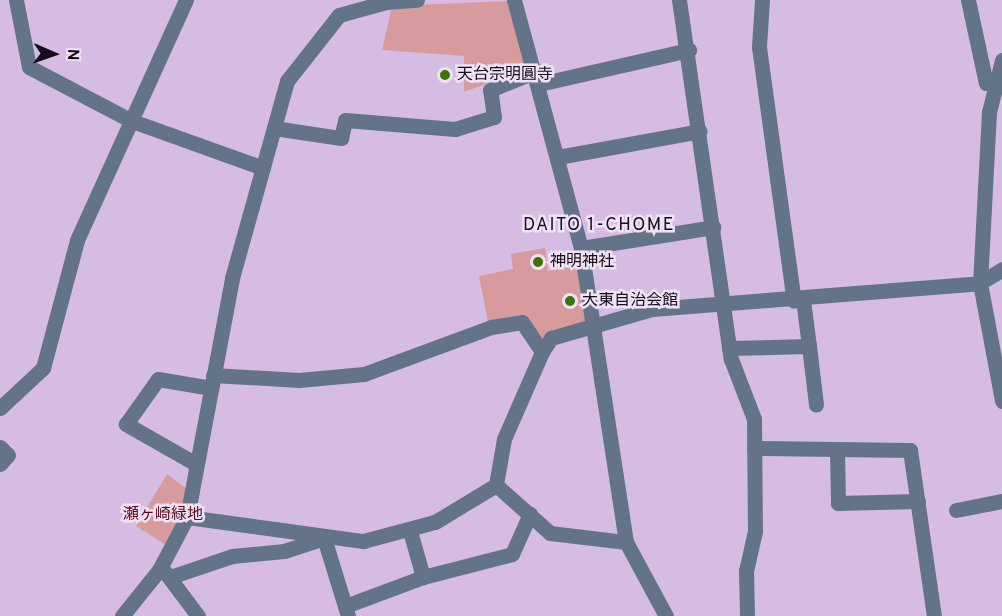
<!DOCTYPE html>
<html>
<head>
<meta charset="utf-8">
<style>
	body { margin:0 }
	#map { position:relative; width:1002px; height:616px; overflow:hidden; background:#d6bce2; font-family:Overpass,"Noto Sans JP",sans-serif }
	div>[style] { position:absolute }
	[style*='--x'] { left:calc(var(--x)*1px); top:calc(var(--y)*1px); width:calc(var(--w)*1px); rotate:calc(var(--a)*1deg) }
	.green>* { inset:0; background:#d79b9e }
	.minor>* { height:15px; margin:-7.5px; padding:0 7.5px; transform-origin:7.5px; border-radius:7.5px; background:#647488 }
	.dots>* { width:16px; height:16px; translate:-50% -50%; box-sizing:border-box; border:3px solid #efe2f5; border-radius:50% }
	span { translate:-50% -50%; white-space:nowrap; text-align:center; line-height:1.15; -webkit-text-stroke:5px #efe2f5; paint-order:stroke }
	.poi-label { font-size:16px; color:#170d1a }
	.left { translate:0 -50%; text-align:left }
	.park-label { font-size:16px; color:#59081b }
	.neighbourhood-label { font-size:18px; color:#170d1a; letter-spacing:1.5px }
	.north { position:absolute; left:24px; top:24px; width:60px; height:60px; -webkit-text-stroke:4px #efe2f5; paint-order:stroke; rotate:92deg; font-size:16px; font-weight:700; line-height:24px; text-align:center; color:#170d1a }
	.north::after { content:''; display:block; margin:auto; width:21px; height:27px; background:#170d1a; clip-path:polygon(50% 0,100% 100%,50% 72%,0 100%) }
</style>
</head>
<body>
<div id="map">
	<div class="green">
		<div style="clip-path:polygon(507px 1px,526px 69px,464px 92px,464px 56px,382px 50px,392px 6px)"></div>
		<div style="clip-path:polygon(545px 248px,548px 271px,579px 266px,587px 322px,542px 347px,521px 316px,488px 322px,479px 276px,513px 269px,511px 254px)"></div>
		<div style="clip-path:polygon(167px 474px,187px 489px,182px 515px,166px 545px,136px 526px)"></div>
	</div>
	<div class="minor">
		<div style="--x:16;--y:0;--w:68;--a:79"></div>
		<div style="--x:29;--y:67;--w:116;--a:27.7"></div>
		<div style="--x:132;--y:121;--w:139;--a:19.7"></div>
		<div style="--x:514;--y:0;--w:257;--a:74.9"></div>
		<div style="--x:581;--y:248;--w:297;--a:81.3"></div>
		<div style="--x:626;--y:542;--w:84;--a:61.6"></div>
		<div style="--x:679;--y:0;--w:363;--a:81.8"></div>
		<div style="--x:731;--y:359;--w:64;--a:69"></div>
		<div style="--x:754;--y:419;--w:112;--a:89.5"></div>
		<div style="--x:755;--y:531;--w:41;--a:102.7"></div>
		<div style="--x:746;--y:571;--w:45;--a:88.7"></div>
		<div style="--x:762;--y:0;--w:47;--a:93.7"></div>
		<div style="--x:759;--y:47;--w:256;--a:82.2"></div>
		<div style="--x:968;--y:0;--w:85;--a:77.8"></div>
		<div style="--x:1002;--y:60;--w:54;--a:104"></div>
		<div style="--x:989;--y:112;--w:171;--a:93"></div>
		<div style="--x:980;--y:283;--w:120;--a:79.4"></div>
		<div style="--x:539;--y:84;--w:154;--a:-12.8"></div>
		<div style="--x:274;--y:128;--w:68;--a:8.5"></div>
		<div style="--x:341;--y:138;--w:18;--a:-77"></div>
		<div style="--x:345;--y:120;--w:110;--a:4.7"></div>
		<div style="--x:455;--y:129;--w:41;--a:-17.1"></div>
		<div style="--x:494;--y:117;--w:27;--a:-98"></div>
		<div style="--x:490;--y:90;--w:50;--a:-22.4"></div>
		<div style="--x:558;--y:157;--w:144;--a:-10.4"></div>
		<div style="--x:581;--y:248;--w:134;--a:-9"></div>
		<div style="--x:809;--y:346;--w:59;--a:83.2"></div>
		<div style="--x:729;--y:348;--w:80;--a:-1.4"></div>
		<div style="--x:809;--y:346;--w:46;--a:-97.4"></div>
		<div style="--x:542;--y:352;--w:17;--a:-57"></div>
		<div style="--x:551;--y:338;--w:105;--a:-16"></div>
		<div style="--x:652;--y:309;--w:329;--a:-4.5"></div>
		<div style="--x:980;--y:283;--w:26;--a:-32"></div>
		<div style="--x:213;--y:375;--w:86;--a:3.3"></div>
		<div style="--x:299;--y:380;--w:65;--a:-5.3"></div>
		<div style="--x:364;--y:374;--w:135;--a:-20.3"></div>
		<div style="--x:491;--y:327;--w:31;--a:-9"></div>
		<div style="--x:522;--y:322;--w:36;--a:56"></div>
		<div style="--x:542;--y:352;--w:95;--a:113.6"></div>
		<div style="--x:504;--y:439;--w:47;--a:99.9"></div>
		<div style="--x:496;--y:485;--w:72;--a:41.6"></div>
		<div style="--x:550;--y:533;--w:77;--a:6.8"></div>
		<div style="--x:0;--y:408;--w:59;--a:-42.9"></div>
		<div style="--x:43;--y:368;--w:132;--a:-75.1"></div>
		<div style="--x:77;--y:240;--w:264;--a:-65.6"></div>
		<div style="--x:0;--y:447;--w:11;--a:45"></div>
		<div style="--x:8;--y:455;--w:12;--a:132"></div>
		<div style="--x:754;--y:448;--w:156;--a:0.7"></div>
		<div style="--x:910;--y:450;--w:168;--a:81.8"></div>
		<div style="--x:837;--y:450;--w:53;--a:88.9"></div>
		<div style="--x:838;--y:503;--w:80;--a:-1.4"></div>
		<div style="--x:196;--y:464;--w:81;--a:-150.3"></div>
		<div style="--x:126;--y:424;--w:55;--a:-54.6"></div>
		<div style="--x:158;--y:379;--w:54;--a:9.6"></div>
		<div style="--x:956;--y:510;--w:47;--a:-11.1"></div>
		<div style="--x:187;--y:517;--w:178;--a:7.8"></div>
		<div style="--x:363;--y:541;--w:74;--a:-14.8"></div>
		<div style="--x:435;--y:522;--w:71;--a:-31.2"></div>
		<div style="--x:410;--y:531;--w:48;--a:74.2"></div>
		<div style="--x:165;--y:572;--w:55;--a:53.1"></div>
		<div style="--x:173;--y:576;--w:62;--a:-18.7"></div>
		<div style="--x:232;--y:556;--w:52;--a:-5.5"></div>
		<div style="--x:284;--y:551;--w:42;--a:-18"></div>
		<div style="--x:324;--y:538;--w:82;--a:72.9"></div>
		<div style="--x:348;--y:605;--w:80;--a:-20.5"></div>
		<div style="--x:423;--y:577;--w:92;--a:-14.5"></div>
		<div style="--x:512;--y:554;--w:44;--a:-65.8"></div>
		<div style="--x:122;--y:616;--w:59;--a:-51.2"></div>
		<div style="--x:159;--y:570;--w:60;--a:-62.2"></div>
		<div style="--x:187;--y:517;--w:243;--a:-79.3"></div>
		<div style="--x:232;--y:278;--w:205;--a:-74.4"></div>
		<div style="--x:287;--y:81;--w:84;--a:-51.8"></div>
		<div style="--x:339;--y:15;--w:49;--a:-15.5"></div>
		<div style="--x:386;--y:2;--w:31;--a:-4"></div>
	</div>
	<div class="dots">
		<div style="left:445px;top:75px;background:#397407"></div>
		<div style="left:538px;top:262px;background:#397407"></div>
		<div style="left:570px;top:301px;background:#397407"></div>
	</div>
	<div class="poi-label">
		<span class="left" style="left:457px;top:75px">天台宗明圓寺</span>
		<span class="left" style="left:550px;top:262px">神明神社</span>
		<span class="left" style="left:582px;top:301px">大東自治会館</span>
	</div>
	<div class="park-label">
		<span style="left:163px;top:515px">瀬ヶ崎緑地</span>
	</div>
	<div class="neighbourhood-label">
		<span style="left:599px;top:226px">DAITO 1-CHOME</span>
	</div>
	<div class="north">N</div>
</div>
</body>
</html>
